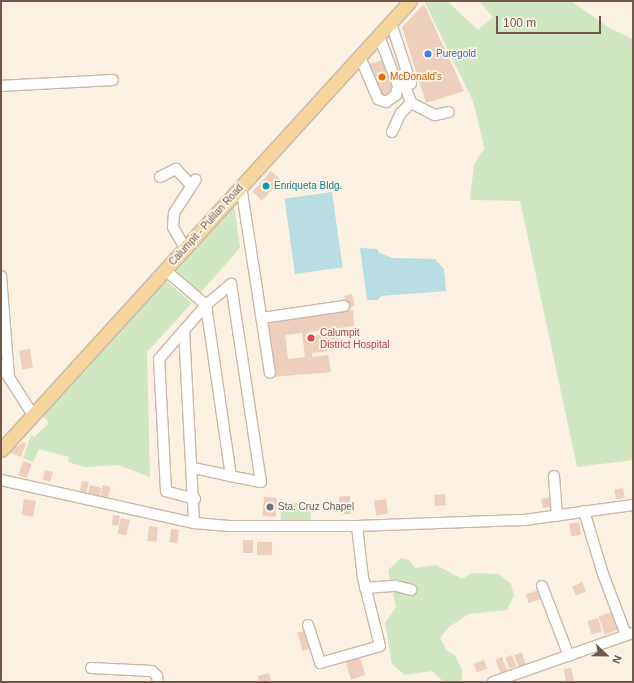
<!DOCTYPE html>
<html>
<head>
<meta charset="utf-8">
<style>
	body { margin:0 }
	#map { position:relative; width:634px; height:683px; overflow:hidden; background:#faf1e2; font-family:Helvetica,sans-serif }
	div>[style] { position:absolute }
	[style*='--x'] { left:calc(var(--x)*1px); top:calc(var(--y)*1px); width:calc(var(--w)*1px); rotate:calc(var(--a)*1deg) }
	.green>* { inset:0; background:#d1e7c2; transform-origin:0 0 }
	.water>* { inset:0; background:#b8dde2; transform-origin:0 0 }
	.building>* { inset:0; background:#eecfbc; transform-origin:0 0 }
	.roads { filter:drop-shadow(1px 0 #cab8aa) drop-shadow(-1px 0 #cab8aa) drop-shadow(0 1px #cab8aa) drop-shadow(0 -1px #cab8aa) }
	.minor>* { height:10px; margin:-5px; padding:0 5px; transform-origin:5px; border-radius:5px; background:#fff }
	.major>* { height:13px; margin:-6.5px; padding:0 6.5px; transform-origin:6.5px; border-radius:6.5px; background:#f5d49e }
	.dots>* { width:11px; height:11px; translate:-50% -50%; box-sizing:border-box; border:2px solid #fef5e8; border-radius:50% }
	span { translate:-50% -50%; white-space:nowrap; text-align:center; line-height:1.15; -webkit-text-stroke:3.5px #fef5e8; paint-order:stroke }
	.shop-label { font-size:10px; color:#366cbe }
	.left { translate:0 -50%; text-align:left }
	.food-label { font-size:10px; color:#c56008 }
	.culture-label { font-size:10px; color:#0d838f }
	.street-label { font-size:10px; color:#70574a }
	.health-label { font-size:10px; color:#be3a42 }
	.worship-label { font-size:10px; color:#5b616d }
	.frame { position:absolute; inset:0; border:2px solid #70574a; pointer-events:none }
	.north { position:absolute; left:586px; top:635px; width:40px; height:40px; -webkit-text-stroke:3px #fef5e8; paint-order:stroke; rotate:112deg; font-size:11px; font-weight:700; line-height:16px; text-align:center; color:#70574a }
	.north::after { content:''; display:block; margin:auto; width:14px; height:18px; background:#70574a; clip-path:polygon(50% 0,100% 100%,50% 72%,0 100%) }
	.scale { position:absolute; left:496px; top:16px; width:105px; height:18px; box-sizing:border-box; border:2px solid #70574a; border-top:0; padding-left:5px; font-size:12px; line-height:14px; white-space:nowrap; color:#70574a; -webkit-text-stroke:3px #fef5e8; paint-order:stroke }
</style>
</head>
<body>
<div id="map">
	<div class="green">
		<div style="clip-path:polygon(424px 1px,447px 1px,478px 30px,493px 17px,479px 1px,571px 1px,611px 29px,633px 39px,633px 460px,577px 467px,520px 201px,470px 200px,474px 164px,484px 149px,483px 142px,473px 101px)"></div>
		<div style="clip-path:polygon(234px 205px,240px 248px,200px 293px,175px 270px)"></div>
		<div style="clip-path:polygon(165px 280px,192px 303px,147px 352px,150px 477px,118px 465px,85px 467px,68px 462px,69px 457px,39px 449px,33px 462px,23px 458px,31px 435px,34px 437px,49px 423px,42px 415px)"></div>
		<div style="left:310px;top:502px;width:18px;height:30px;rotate:87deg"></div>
		<div style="clip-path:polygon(401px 558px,409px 560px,415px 568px,436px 565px,462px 579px,472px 573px,499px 574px,511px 584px,514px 595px,507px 610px,469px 614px,449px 627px,440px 638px,447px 651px,455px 655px,462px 670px,462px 680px,459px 682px,444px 682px,432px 671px,405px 675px,392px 664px,385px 623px,396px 607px,388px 570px)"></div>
	</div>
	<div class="water">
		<div style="left:332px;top:192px;width:76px;height:48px;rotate:82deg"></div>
		<div style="clip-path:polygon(360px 248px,377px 249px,379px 253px,393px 258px,435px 259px,444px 269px,446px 291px,381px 296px,378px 300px,367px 300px)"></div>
	</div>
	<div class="building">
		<div style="clip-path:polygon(424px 4px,464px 91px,426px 103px,402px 27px)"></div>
		<div style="left:385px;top:59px;width:34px;height:16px;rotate:73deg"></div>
		<div style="left:271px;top:171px;width:13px;height:28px;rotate:42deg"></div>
		<div style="left:352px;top:294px;width:12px;height:8px;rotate:76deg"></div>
		<div style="clip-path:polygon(evenodd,353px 310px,354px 326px,309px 332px,309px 336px,342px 331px,344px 349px,312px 353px,312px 357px,328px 355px,331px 372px,274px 377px,267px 321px,353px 310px,302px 333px,305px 357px,288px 359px,285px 335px,302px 333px)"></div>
		<div style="left:30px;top:349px;width:19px;height:11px;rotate:81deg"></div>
		<div style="clip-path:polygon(23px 442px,26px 444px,21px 457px,9px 452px)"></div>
		<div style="left:23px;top:461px;width:9px;height:15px;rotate:18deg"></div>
		<div style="left:45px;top:470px;width:8px;height:10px;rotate:14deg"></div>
		<div style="clip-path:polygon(82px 481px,89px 482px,86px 493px,80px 491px)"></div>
		<div style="left:90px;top:485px;width:12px;height:8px;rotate:14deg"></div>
		<div style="left:103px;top:485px;width:8px;height:13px;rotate:14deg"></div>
		<div style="left:623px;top:488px;width:10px;height:9px;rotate:79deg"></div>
		<div style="left:445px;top:494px;width:11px;height:11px;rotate:85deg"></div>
		<div style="left:350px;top:496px;width:18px;height:11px;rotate:87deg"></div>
		<div style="left:264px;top:497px;width:13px;height:19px;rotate:4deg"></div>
		<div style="clip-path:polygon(551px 497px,552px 507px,543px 508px,541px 499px)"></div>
		<div style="left:24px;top:499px;width:12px;height:16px;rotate:9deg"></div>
		<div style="left:386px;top:499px;width:15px;height:12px;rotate:82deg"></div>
		<div style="left:113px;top:515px;width:7px;height:10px;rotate:8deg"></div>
		<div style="left:121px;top:518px;width:9px;height:16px;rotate:13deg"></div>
		<div style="left:579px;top:522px;width:13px;height:10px;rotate:81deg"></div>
		<div style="left:149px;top:526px;width:9px;height:15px;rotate:6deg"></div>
		<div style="left:171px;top:529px;width:8px;height:13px;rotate:7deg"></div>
		<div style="left:243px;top:540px;width:10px;height:13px"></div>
		<div style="left:257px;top:542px;width:15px;height:13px"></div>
		<div style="left:582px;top:582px;width:10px;height:11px;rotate:66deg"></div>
		<div style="left:539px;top:590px;width:9px;height:14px;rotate:72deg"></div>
		<div style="left:612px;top:612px;width:19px;height:14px;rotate:72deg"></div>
		<div style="left:598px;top:618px;width:14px;height:11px;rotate:73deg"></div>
		<div style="left:307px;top:630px;width:19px;height:10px;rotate:74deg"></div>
		<div style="clip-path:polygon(522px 652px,526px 665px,519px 667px,514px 655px)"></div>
		<div style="left:512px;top:655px;width:12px;height:7px;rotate:70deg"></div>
		<div style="left:360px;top:657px;width:19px;height:15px;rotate:74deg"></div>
		<div style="left:502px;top:657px;width:15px;height:7px;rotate:70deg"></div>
		<div style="left:484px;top:660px;width:9px;height:11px;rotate:69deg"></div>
		<div style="clip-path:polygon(571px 668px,574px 681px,566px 682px,564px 669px)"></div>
		<div style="clip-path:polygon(269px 673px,271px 682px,259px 682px,258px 676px)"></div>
	</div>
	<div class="roads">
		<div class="minor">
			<div style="--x:391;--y:23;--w:64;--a:71.8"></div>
			<div style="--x:360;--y:57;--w:46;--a:66.8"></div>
			<div style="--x:378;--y:99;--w:9;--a:21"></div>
			<div style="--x:386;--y:102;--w:12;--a:-35"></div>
			<div style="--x:396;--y:95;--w:9;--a:-77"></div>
			<div style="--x:398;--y:86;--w:53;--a:-110.8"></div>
			<div style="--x:401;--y:75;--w:30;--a:70"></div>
			<div style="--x:411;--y:103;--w:27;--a:27"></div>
			<div style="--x:435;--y:115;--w:14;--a:-12"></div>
			<div style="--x:1;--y:86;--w:112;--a:-3.1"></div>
			<div style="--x:392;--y:132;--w:21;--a:-65"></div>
			<div style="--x:401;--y:113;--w:14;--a:-45"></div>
			<div style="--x:160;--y:177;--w:18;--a:-27"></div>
			<div style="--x:176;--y:169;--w:22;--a:47"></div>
			<div style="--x:241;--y:186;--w:189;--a:81.2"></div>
			<div style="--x:185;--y:248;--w:24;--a:-120"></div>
			<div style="--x:173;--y:227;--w:14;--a:-86"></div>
			<div style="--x:174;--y:213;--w:40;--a:-57.1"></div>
			<div style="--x:165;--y:270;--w:54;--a:40.5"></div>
			<div style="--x:206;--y:305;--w:173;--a:81.7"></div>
			<div style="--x:231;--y:476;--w:39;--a:-168"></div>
			<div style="--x:1;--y:276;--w:101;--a:85.5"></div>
			<div style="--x:262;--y:318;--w:83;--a:-8.3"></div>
			<div style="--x:184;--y:330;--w:193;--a:87"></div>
			<div style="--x:1;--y:365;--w:59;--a:57.4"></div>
			<div style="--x:554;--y:476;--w:40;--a:85.7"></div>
			<div style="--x:1;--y:480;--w:198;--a:12.6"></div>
			<div style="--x:194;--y:523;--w:35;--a:5"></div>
			<div style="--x:229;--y:526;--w:128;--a:0"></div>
			<div style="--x:357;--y:526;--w:167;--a:-2.1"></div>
			<div style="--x:524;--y:520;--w:110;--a:-7.8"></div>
			<div style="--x:195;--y:499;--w:30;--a:-165"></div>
			<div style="--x:166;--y:491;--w:132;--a:-93"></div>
			<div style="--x:159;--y:359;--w:72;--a:-49"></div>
			<div style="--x:206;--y:305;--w:33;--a:-40"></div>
			<div style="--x:231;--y:284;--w:200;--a:81.4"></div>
			<div style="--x:261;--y:482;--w:31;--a:-169"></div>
			<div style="--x:584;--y:511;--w:66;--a:73.2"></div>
			<div style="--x:603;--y:574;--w:65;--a:69.3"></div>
			<div style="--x:542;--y:586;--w:75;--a:68.9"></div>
			<div style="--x:365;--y:588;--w:31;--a:-4"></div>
			<div style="--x:396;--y:586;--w:16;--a:14"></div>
			<div style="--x:308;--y:625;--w:40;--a:72"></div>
			<div style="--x:320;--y:663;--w:62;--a:-15.8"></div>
			<div style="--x:380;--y:646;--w:70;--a:-104"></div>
			<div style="--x:363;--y:578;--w:52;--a:-96.6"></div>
			<div style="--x:91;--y:668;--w:61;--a:2.8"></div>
			<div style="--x:152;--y:671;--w:7;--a:45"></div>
			<div style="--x:157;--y:676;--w:6;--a:81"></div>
			<div style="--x:493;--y:682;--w:148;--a:-19.3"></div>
		</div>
		<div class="major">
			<div style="--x:1;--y:450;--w:607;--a:-47.67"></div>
		</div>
	</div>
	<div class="dots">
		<div style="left:428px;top:54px;background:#3f7fe0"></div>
		<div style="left:382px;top:77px;background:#e8710a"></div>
		<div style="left:266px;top:186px;background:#0f9aa8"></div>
		<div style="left:311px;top:338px;background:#e0444e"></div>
		<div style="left:270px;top:507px;background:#6b7280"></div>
	</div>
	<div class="shop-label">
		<span class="left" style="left:436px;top:54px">Puregold</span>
	</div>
	<div class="food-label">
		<span class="left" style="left:390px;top:77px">McDonald's</span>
	</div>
	<div class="culture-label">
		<span class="left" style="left:274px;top:186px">Enriqueta Bldg.</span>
	</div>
	<div class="street-label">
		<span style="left:206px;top:225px;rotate:-48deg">Calumpit - Pulilan Road</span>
	</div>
	<div class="health-label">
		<span class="left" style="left:320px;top:338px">Calumpit<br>District Hospital</span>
	</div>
	<div class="worship-label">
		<span class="left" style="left:278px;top:507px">Sta. Cruz Chapel</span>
	</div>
	<div class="frame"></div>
	<div class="north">N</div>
	<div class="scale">100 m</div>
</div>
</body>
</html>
